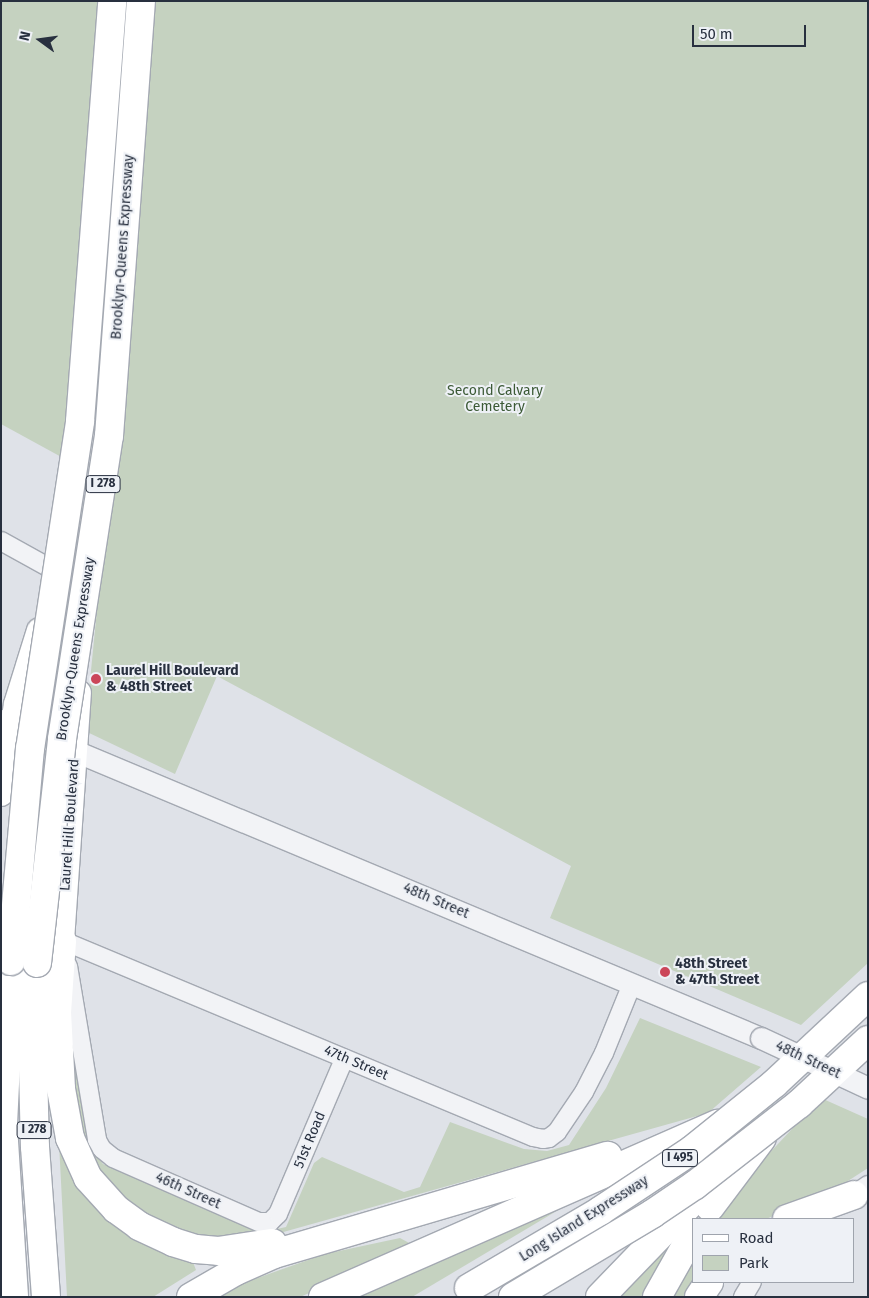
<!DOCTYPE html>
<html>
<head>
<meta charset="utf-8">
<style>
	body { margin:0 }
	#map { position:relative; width:869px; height:1298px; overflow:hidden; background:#dfe2e8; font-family:"Fira Sans",sans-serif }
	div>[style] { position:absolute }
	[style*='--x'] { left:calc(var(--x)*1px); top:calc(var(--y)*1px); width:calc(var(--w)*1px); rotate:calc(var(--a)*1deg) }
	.green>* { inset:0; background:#c5d2c0 }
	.roads { filter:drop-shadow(1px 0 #a4a9b2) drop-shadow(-1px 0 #a4a9b2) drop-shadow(0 1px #a4a9b2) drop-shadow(0 -1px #a4a9b2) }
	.minor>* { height:18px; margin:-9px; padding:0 9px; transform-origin:9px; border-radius:9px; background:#f2f3f6 }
	.tertiary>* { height:21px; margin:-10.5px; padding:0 10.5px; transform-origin:10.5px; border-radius:10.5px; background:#f2f3f6 }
	.secondary>* { height:24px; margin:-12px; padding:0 12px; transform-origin:12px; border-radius:12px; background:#fff }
	.motorway>* { height:28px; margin:-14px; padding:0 14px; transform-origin:14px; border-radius:14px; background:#fff }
	.bridges { filter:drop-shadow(1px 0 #a4a9b2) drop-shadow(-1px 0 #a4a9b2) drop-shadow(0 1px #a4a9b2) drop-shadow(0 -1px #a4a9b2) }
	.tertiary-bridge>* { height:21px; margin:-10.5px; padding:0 10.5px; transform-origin:10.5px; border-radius:10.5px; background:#f2f3f6 }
	.motorway-bridge>* { height:28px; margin:-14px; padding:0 14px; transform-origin:14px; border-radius:14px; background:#fff }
	.dots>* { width:14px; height:14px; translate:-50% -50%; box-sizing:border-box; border:2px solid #eef1f6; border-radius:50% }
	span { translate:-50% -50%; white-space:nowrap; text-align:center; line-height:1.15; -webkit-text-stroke:4px #eef1f6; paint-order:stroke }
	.shield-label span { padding:1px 4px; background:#eef1f6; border:1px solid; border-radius:4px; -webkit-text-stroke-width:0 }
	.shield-label { font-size:12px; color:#28303f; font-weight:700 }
	.street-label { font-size:14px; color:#28303f }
	.park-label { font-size:14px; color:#3c5a36 }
	.poi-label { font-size:14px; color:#28303f; font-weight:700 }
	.left { translate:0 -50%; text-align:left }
	.frame { position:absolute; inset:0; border:2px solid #28303f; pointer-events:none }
	.legend { position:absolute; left:692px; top:1218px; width:162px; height:65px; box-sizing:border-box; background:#eef1f6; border:1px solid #9fa4ad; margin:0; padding:6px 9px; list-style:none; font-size:15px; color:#28303f }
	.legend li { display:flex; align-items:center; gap:10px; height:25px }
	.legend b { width:25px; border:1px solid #9fa4ad }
	.north { position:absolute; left:15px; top:15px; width:50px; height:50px; -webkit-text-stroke:4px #eef1f6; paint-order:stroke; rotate:284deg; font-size:14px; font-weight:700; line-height:20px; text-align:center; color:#28303f }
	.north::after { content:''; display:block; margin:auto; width:18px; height:22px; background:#28303f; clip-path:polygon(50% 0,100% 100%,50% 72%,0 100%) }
	.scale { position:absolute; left:692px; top:25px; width:114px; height:22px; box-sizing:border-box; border:2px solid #28303f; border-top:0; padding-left:6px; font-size:15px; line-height:18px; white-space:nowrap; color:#28303f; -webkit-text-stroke:4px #eef1f6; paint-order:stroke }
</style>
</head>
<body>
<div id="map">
	<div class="green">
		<div style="clip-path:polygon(1px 1px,99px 1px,65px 459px,1px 424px)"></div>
		<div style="clip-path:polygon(149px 1px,868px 1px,868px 963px,801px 1025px,550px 918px,571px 866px,217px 676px,175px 774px,85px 731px,106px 519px)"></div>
		<div style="clip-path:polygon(640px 1018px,761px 1067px,708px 1113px,262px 1238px,224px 1243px,159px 1227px,101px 1179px,75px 1121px,71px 1021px,91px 1148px,103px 1164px,263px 1232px,286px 1227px,314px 1163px,322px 1157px,404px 1192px,420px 1187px,450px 1122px,524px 1149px,547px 1151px,569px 1145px,606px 1088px)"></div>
		<div style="clip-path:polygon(821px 1098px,868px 1119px,868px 1168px,834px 1190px,766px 1219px,716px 1219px,761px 1162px)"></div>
		<div style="clip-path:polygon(58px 1124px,92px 1195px,191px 1257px,196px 1270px,153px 1297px,67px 1297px)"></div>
		<div style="clip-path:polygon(570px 1203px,412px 1297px,341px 1297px)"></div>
		<div style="clip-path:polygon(677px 1230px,650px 1297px,612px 1297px)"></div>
		<div style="clip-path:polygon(400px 1238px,411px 1244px,410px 1249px,300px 1297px,219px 1297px,232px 1287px,325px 1254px)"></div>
		<div style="clip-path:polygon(693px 1252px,692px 1297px,667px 1297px)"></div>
	</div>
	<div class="roads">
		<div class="minor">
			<div style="--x:1;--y:541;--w:64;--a:29"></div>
			<div style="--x:54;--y:937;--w:519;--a:22.66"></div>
			<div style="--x:533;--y:1137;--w:10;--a:11"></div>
			<div style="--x:543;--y:1139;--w:6;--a:-9"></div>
			<div style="--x:549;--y:1138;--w:10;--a:-37"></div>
			<div style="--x:557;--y:1132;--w:48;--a:-56"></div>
			<div style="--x:584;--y:1092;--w:44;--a:-62.9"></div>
			<div style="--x:604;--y:1053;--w:74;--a:-67.9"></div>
			<div style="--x:68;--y:966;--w:176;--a:80.5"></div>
			<div style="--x:97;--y:1140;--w:10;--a:61"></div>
			<div style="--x:102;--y:1149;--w:14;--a:39"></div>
			<div style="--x:113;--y:1158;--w:159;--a:23.7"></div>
			<div style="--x:259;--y:1222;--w:11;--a:0"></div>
			<div style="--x:270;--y:1222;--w:11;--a:-45"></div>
			<div style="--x:278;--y:1214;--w:168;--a:-66.9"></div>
			<div style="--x:845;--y:1201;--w:28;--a:-35"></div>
			<div style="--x:743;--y:1297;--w:17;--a:-59"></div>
		</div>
		<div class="tertiary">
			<div style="--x:1;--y:720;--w:824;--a:22.71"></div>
		</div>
		<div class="secondary">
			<div style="--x:86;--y:517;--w:264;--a:-85.7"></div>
			<div style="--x:1;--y:794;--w:91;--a:-80.5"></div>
			<div style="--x:16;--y:704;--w:77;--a:-72.7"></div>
			<div style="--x:62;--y:941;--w:249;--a:-86.1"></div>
		</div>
		<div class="motorway">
			<div style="--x:62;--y:941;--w:71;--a:94"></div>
			<div style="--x:57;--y:1012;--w:77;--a:87"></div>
			<div style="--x:61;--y:1089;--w:50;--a:79.6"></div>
			<div style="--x:70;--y:1138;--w:44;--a:65.8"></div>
			<div style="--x:88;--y:1178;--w:42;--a:47.9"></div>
			<div style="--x:116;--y:1209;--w:29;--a:36"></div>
			<div style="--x:139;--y:1226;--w:38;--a:25"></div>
			<div style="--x:173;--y:1242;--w:24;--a:17"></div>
			<div style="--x:196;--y:1249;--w:22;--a:5"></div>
			<div style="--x:218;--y:1251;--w:55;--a:-8.4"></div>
			<div style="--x:11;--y:961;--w:165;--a:92.8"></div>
			<div style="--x:3;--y:1126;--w:171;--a:86.3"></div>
			<div style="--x:37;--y:963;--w:104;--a:92.2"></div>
			<div style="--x:33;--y:1067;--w:80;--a:88.6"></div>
			<div style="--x:35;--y:1147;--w:150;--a:85.8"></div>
			<div style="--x:710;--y:1207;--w:86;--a:-53"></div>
			<div style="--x:787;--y:1219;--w:71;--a:-19.7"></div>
			<div style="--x:191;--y:1297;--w:52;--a:-30"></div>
			<div style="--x:236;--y:1271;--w:42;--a:-24.1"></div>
			<div style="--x:274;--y:1254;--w:348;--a:-16.4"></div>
			<div style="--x:323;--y:1297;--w:431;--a:-23.7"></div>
			<div style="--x:600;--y:1297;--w:164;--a:-46"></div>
			<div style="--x:657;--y:1297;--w:73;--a:-60.6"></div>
			<div style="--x:699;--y:1297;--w:18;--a:-56"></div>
		</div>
	</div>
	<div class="bridges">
		<div class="tertiary-bridge">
			<div style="--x:761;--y:1038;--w:118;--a:25"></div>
		</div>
		<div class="motorway-bridge">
			<div style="--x:11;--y:961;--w:213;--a:-84.9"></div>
			<div style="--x:30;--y:749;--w:332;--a:-81.3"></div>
			<div style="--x:80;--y:421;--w:421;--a:-85.6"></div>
			<div style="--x:37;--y:963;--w:225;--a:-83.6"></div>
			<div style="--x:62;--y:739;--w:307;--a:-81.2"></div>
			<div style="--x:109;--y:436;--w:436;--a:-85.8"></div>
			<div style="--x:469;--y:1288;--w:152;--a:-30.4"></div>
			<div style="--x:600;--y:1211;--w:110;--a:-33.5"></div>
			<div style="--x:692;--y:1150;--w:107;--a:-38.9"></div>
			<div style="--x:775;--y:1083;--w:127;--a:-43.1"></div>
			<div style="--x:513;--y:1297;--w:162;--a:-30.8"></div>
			<div style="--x:652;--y:1214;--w:52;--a:-34"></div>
			<div style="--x:695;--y:1185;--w:132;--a:-37.9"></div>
			<div style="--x:799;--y:1104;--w:94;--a:-42.8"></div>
		</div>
	</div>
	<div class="dots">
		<div style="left:96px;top:679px;background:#cb4659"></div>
		<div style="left:665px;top:972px;background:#cb4659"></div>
	</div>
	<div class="shield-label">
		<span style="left:103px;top:484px">I 278</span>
		<span style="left:34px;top:1130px">I 278</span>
		<span style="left:680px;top:1158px">I 495</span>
	</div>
	<div class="street-label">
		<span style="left:123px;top:247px;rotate:-86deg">Brooklyn-Queens Expressway</span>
		<span style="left:76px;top:649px;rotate:-81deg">Brooklyn-Queens Expressway</span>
		<span style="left:70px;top:825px;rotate:-86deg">Laurel Hill Boulevard</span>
		<span style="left:436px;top:901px;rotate:23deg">48th Street</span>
		<span style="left:808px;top:1060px;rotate:25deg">48th Street</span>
		<span style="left:356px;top:1063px;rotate:23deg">47th Street</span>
		<span style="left:310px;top:1140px;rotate:-67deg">51st Road</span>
		<span style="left:188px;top:1191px;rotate:24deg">46th Street</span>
		<span style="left:584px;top:1219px;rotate:-32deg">Long Island Expressway</span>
	</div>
	<div class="park-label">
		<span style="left:495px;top:399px">Second Calvary<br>Cemetery</span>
	</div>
	<div class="poi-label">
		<span class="left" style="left:106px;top:679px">Laurel Hill Boulevard<br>&amp; 48th Street</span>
		<span class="left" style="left:675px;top:972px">48th Street<br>&amp; 47th Street</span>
	</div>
	<div class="frame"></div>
	<ul class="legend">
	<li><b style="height:6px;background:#fff"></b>Road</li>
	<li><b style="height:14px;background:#c5d2c0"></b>Park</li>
	</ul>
	<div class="north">N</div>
	<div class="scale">50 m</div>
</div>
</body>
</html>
